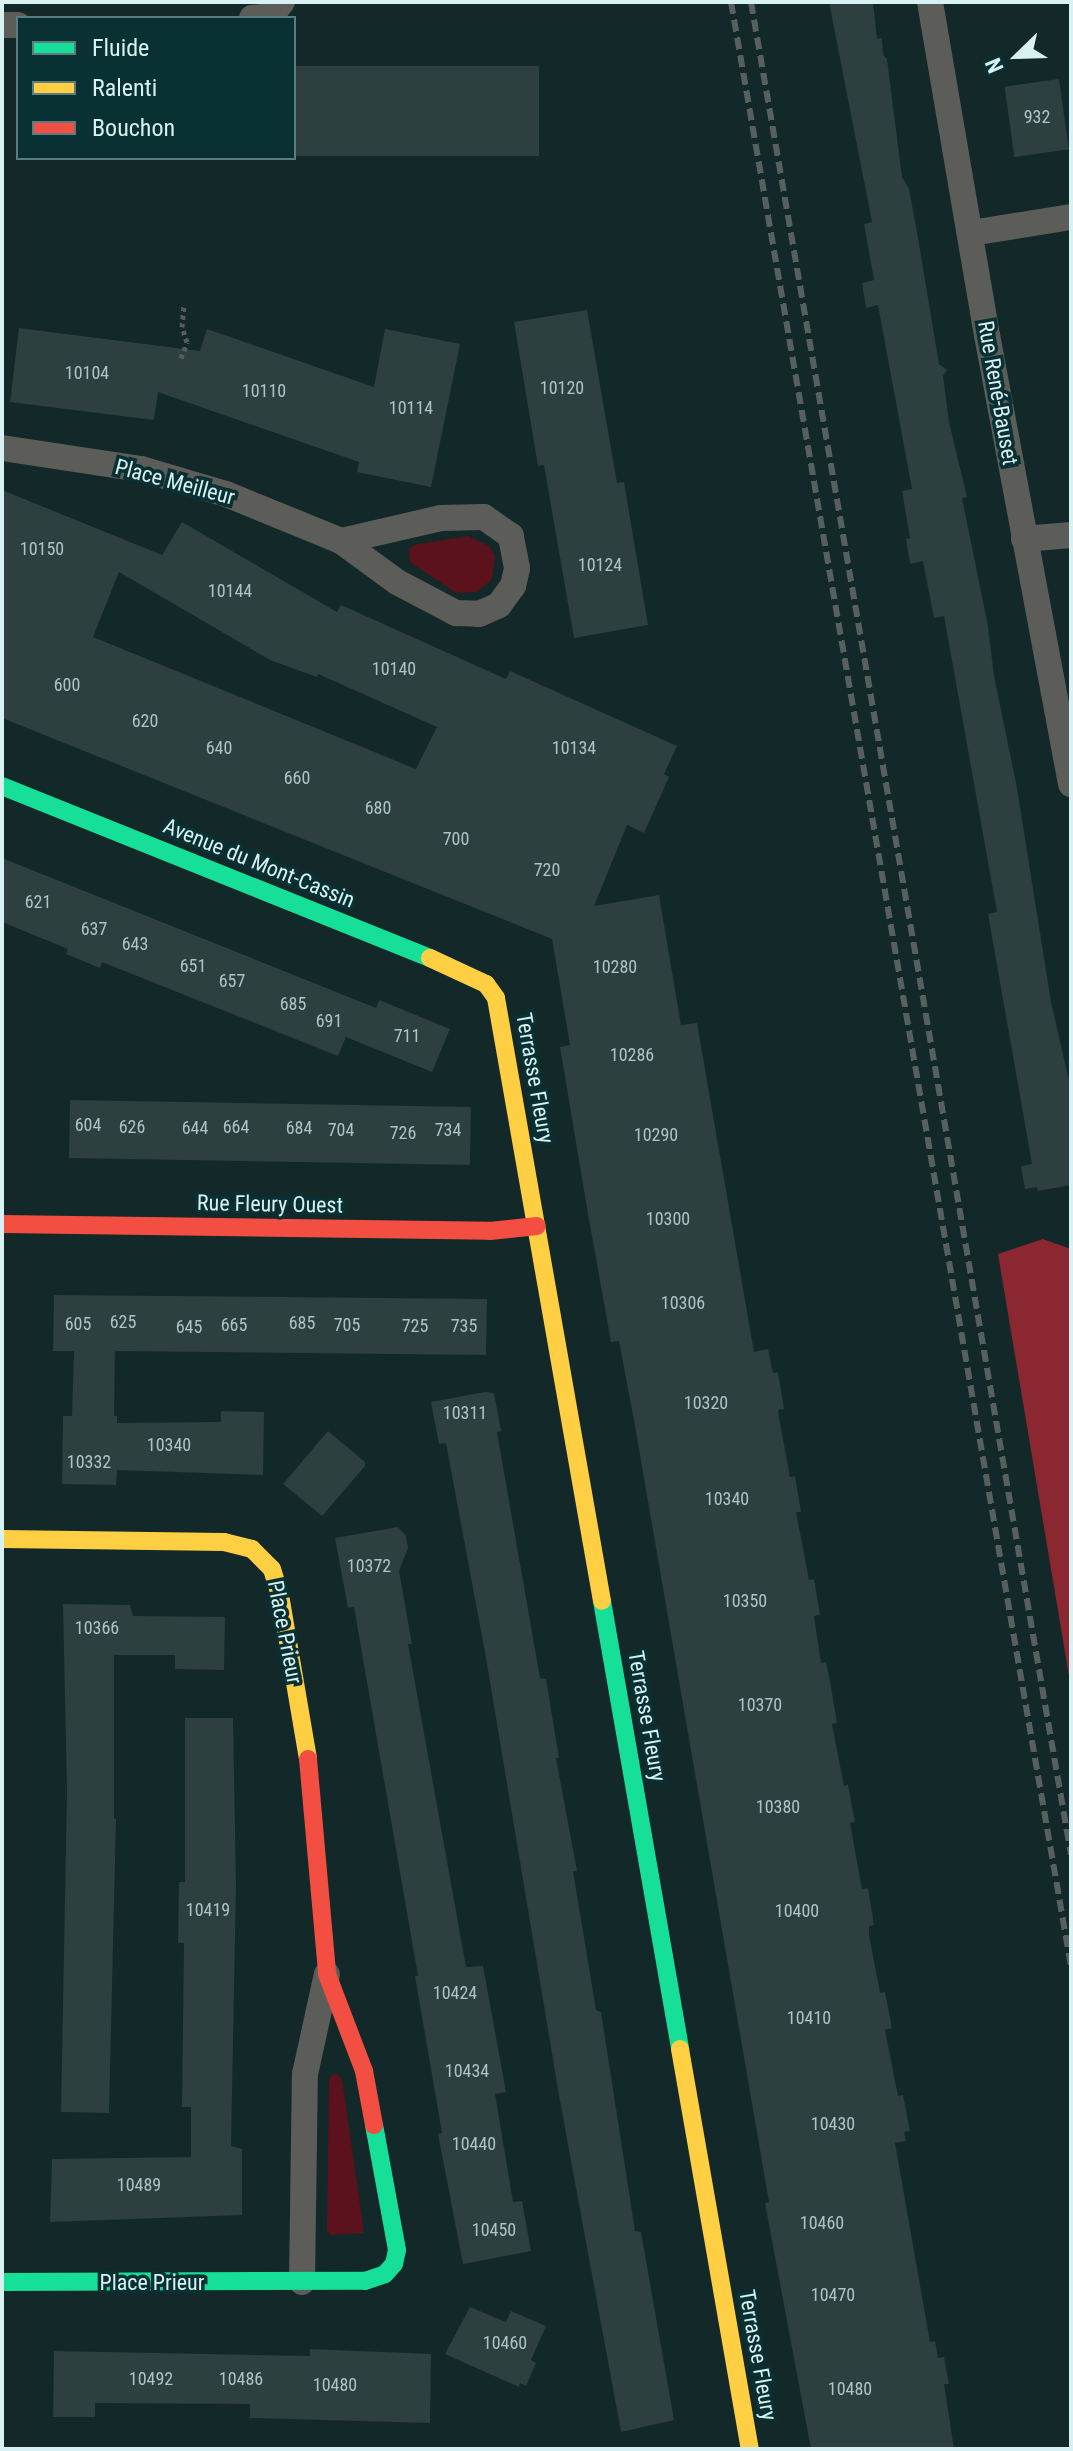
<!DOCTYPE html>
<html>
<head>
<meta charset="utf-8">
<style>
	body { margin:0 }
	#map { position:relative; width:1073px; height:2451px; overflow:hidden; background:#122829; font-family:"Roboto Condensed",sans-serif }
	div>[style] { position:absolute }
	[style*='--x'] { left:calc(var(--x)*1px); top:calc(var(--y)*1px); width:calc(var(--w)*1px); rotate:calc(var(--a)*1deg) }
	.green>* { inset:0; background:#5c121d }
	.forest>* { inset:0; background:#8a2731 }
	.building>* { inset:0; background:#2d3f3e; transform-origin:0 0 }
	.path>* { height:5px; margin-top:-2.5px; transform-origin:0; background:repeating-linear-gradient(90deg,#545d5b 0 4px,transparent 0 8px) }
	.street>* { height:26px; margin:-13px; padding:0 13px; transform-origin:13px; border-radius:13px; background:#5c5d59 }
	.fast>* { height:18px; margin:-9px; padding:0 9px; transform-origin:9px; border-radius:9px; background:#16e098 }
	.slow>* { height:18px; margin:-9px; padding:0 9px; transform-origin:9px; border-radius:9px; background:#ffcf43 }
	.jam>* { height:18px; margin:-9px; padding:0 9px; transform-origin:9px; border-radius:9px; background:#f24e42 }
	.rail>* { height:6px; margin-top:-3px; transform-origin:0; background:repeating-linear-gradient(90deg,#57605f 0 12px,transparent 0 18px) }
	span { translate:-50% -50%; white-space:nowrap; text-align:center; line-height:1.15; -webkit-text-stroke:7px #093032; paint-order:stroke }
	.number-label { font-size:18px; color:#adc4c5 }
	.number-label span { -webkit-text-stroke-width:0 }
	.street-label { font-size:22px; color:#d8f1f2 }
	.frame { position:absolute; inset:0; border:4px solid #d8f1f2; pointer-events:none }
	.legend { position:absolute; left:16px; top:16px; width:280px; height:144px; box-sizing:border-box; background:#093032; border:2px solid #5c7d7f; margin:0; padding:10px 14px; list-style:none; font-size:24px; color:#d8f1f2 }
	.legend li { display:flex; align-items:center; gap:16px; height:40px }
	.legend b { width:40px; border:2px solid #5c7d7f }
	.north { position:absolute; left:977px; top:16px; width:80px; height:80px; -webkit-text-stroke:6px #093032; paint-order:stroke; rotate:247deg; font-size:22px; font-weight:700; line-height:32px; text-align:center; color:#d8f1f2 }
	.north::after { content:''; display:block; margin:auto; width:28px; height:36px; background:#d8f1f2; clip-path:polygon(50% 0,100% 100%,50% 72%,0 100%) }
</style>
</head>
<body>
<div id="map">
	<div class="green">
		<div style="clip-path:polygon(468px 536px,489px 546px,495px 556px,492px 579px,477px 592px,456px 593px,410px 562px,409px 549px,414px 545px)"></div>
		<div style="clip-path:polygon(334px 2073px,340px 2076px,343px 2086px,364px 2233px,330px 2235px,327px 2231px,329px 2079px)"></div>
	</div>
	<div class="forest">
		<div style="clip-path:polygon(1043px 1239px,1071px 1249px,1071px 1688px,998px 1254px)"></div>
	</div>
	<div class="building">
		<div style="clip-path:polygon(829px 2px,873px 2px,877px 39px,882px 38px,883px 55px,887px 59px,902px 177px,909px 189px,917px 232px,939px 364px,947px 370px,943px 376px,949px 422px,967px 497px,962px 498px,988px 626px,994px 676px,1017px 788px,1051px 1002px,1071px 1089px,1071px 1185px,1038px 1191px,1037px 1187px,1025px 1189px,1021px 1166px,1032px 1164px,988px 914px,997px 912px,944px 616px,934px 618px,923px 561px,910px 564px,906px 539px,910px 538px,902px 491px,912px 489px,878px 305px,866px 308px,862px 283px,874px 280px,864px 224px,872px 222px)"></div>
		<div style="left:539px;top:66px;width:90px;height:245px;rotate:90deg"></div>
		<div style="left:1059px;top:79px;width:71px;height:55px;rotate:82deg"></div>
		<div style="clip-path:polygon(587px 310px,617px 483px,624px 482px,648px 625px,574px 638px,544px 465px,538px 466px,514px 322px)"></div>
		<div style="clip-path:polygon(19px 328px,200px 351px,207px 329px,374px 387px,385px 329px,460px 344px,431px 487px,357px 472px,359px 462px,158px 392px,154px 420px,10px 402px)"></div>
		<div style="clip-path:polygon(evenodd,2px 490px,162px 555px,182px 522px,337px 612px,341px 605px,506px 679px,510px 671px,677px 746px,664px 774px,669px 777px,644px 833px,627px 825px,594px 906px,659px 895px,681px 1025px,697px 1023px,754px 1352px,768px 1349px,773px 1373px,778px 1372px,784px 1409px,778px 1410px,779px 1418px,790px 1477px,795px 1476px,801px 1512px,796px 1512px,809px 1580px,814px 1579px,820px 1615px,814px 1616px,821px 1663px,826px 1662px,830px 1681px,837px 1723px,832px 1724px,844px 1786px,848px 1785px,855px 1822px,850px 1823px,862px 1889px,868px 1888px,874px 1925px,869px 1926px,869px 1935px,880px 1993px,885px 1992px,892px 2028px,885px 2030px,898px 2096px,903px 2095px,910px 2131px,904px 2132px,906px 2141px,895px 2143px,930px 2342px,935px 2341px,938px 2358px,944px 2357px,949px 2384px,944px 2384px,954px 2449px,811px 2449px,765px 2203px,769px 2202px,635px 1426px,619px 1341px,611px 1342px,587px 1208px,560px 1047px,570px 1045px,552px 939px,2px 718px,2px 490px,119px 572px,270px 660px,317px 677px,318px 674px,437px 727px,416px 769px,93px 637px,119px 572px)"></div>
		<div style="clip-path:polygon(2px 858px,376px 1008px,379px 1000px,450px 1029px,432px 1072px,346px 1037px,338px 1056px,102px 962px,100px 968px,66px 954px,68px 949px,2px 922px)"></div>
		<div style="left:70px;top:1100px;width:401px;height:58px;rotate:1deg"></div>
		<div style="clip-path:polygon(54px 1295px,487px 1299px,486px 1355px,115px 1351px,114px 1416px,117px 1416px,117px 1423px,221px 1422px,221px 1411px,264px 1412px,263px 1475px,117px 1470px,116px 1485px,62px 1484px,63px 1416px,72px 1416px,74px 1351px,53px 1351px)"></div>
		<div style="clip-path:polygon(485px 1392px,494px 1393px,501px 1431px,497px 1432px,540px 1678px,546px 1679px,559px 1758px,556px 1758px,577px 1871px,573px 1871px,596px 2010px,601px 2012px,635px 2231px,641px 2232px,674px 2420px,621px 2432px,560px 2101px,486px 1658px,446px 1443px,439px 1444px,431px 1402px)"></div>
		<div style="clip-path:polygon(328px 1431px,365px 1462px,365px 1466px,322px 1516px,283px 1484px)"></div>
		<div style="clip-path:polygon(398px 1527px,406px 1536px,408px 1548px,399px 1571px,412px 1644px,408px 1644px,466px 1967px,483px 1966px,506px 2092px,495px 2094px,513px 2202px,522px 2201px,531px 2251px,463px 2264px,438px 2134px,442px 2133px,415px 1976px,418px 1976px,354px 1607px,348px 1608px,335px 1538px)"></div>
		<div style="clip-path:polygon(63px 1604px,130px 1605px,133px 1616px,225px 1617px,224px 1670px,175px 1669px,175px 1655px,114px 1655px,114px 1819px,116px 1819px,109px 2113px,61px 2112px,67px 1791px)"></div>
		<div style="clip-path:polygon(185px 1718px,233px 1718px,236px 1885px,231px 2146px,242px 2149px,242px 2215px,50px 2222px,52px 2159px,191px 2157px,191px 2107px,182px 2107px,184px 1943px,178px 1943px,179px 1882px,185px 1882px)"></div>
		<div style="clip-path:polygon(470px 2307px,506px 2322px,511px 2311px,546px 2326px,531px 2360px,536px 2363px,526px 2386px,520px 2383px,519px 2387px,445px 2354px)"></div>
		<div style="clip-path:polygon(310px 2349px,431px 2354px,430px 2423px,250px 2418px,250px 2404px,95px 2403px,95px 2417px,53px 2417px,54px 2351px,310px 2356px)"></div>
	</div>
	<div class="path">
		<div style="--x:181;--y:358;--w:17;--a:-69"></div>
		<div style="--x:187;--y:342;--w:16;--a:-108"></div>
		<div style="--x:182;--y:327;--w:21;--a:-85"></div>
	</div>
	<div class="street">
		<div style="--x:930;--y:2;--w:338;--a:80.3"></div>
		<div style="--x:987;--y:335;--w:457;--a:79.4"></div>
		<div style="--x:252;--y:18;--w:19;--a:-6"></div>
		<div style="--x:271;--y:16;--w:18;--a:-52"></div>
		<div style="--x:2;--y:25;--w:16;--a:0"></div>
		<div style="--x:971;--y:233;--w:101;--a:-9.1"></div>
		<div style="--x:2;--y:448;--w:141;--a:8.6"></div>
		<div style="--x:141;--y:469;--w:89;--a:16.4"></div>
		<div style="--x:226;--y:494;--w:124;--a:22.2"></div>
		<div style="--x:341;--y:541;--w:69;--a:36.2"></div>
		<div style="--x:397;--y:582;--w:67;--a:27.7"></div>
		<div style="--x:456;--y:613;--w:23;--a:2"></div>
		<div style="--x:479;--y:614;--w:22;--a:-24"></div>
		<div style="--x:499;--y:605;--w:24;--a:-54"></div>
		<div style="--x:513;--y:586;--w:18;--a:-77"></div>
		<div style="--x:517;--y:568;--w:33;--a:-101"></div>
		<div style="--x:511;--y:536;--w:33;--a:-145"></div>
		<div style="--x:484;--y:517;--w:43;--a:178.7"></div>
		<div style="--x:441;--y:518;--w:103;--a:167"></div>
		<div style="--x:1024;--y:539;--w:47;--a:-4.9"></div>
		<div style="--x:302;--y:2282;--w:208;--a:-89.2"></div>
		<div style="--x:305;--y:2074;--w:102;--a:-77.6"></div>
	</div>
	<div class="fast">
		<div style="--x:2;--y:786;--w:461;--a:21.9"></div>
		<div style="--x:602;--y:1601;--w:455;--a:80.1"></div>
		<div style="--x:2;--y:2282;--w:363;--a:-0.2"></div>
		<div style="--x:365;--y:2281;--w:21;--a:-19"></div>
		<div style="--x:385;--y:2274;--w:13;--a:-48"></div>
		<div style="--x:394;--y:2264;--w:14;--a:-78"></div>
		<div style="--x:397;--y:2250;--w:127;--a:-100.4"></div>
	</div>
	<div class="slow">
		<div style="--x:430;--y:958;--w:62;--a:24.9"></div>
		<div style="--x:486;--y:984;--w:17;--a:54"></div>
		<div style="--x:496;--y:998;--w:612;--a:80.03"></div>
		<div style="--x:2;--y:1539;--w:222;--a:0.8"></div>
		<div style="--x:224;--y:1542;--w:29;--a:14"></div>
		<div style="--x:252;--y:1549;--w:28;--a:45"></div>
		<div style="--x:272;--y:1569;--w:27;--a:73"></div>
		<div style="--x:280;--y:1595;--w:166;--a:80.3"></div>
		<div style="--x:680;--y:2049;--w:406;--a:80.1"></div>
	</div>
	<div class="jam">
		<div style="--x:2;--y:1224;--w:488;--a:0.8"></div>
		<div style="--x:490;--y:1231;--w:47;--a:-6.1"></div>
		<div style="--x:308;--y:1759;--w:216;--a:84.9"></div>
		<div style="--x:327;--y:1974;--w:104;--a:69.1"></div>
		<div style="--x:364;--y:2071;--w:55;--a:79.5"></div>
	</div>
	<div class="rail">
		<div style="--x:731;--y:2;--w:1993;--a:80.18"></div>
		<div style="--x:751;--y:2;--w:1880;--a:80.2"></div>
	</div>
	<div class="number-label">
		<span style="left:1037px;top:117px">932</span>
		<span style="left:87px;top:373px">10104</span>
		<span style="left:562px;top:388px">10120</span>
		<span style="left:264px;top:391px">10110</span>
		<span style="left:411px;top:408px">10114</span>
		<span style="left:42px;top:549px">10150</span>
		<span style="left:600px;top:565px">10124</span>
		<span style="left:230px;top:591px">10144</span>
		<span style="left:394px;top:669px">10140</span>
		<span style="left:67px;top:685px">600</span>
		<span style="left:145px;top:721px">620</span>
		<span style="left:219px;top:748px">640</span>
		<span style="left:574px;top:748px">10134</span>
		<span style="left:297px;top:778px">660</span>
		<span style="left:378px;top:808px">680</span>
		<span style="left:456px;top:839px">700</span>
		<span style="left:547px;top:870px">720</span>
		<span style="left:38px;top:902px">621</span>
		<span style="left:94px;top:929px">637</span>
		<span style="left:135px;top:944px">643</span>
		<span style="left:193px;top:966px">651</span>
		<span style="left:615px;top:967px">10280</span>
		<span style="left:232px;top:981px">657</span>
		<span style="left:293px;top:1004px">685</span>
		<span style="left:329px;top:1021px">691</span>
		<span style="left:407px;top:1036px">711</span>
		<span style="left:632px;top:1055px">10286</span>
		<span style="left:88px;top:1125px">604</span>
		<span style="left:132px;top:1127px">626</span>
		<span style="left:236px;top:1127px">664</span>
		<span style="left:195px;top:1128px">644</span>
		<span style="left:299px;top:1128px">684</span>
		<span style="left:341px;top:1130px">704</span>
		<span style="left:448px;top:1130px">734</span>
		<span style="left:403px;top:1133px">726</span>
		<span style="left:656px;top:1135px">10290</span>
		<span style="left:668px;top:1219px">10300</span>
		<span style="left:683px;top:1303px">10306</span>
		<span style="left:123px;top:1322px">625</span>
		<span style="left:302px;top:1323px">685</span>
		<span style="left:78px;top:1324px">605</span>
		<span style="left:234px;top:1325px">665</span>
		<span style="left:347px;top:1325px">705</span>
		<span style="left:415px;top:1326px">725</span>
		<span style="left:464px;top:1326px">735</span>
		<span style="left:189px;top:1327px">645</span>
		<span style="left:706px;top:1403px">10320</span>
		<span style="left:465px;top:1413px">10311</span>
		<span style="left:169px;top:1445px">10340</span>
		<span style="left:89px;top:1462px">10332</span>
		<span style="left:727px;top:1499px">10340</span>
		<span style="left:369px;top:1566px">10372</span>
		<span style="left:745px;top:1601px">10350</span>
		<span style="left:97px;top:1628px">10366</span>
		<span style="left:760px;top:1705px">10370</span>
		<span style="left:778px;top:1807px">10380</span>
		<span style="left:208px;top:1910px">10419</span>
		<span style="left:797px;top:1911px">10400</span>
		<span style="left:455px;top:1993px">10424</span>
		<span style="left:809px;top:2018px">10410</span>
		<span style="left:467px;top:2071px">10434</span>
		<span style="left:833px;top:2124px">10430</span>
		<span style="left:474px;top:2144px">10440</span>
		<span style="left:139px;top:2185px">10489</span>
		<span style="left:822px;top:2223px">10460</span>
		<span style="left:494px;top:2230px">10450</span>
		<span style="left:833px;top:2295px">10470</span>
		<span style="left:505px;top:2343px">10460</span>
		<span style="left:151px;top:2379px">10492</span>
		<span style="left:241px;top:2379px">10486</span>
		<span style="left:335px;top:2385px">10480</span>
		<span style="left:850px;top:2389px">10480</span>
	</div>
	<div class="street-label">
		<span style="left:998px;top:393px;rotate:80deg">Rue René-Bauset</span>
		<span style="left:175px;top:482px;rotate:15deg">Place Meilleur</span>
		<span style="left:259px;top:863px;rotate:22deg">Avenue du Mont-Cassin</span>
		<span style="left:535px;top:1078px;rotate:80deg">Terrasse Fleury</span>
		<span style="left:270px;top:1204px;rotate:1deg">Rue Fleury Ouest</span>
		<span style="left:285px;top:1632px;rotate:79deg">Place Prieur</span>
		<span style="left:647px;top:1716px;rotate:80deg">Terrasse Fleury</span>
		<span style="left:152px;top:2283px">Place Prieur</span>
		<span style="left:758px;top:2355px;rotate:80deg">Terrasse Fleury</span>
	</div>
	<div class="frame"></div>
	<ul class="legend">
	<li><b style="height:10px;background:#16e098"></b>Fluide</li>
	<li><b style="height:10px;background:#ffcf43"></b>Ralenti</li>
	<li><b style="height:10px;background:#f24e42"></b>Bouchon</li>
	</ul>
	<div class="north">N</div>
</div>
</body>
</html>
